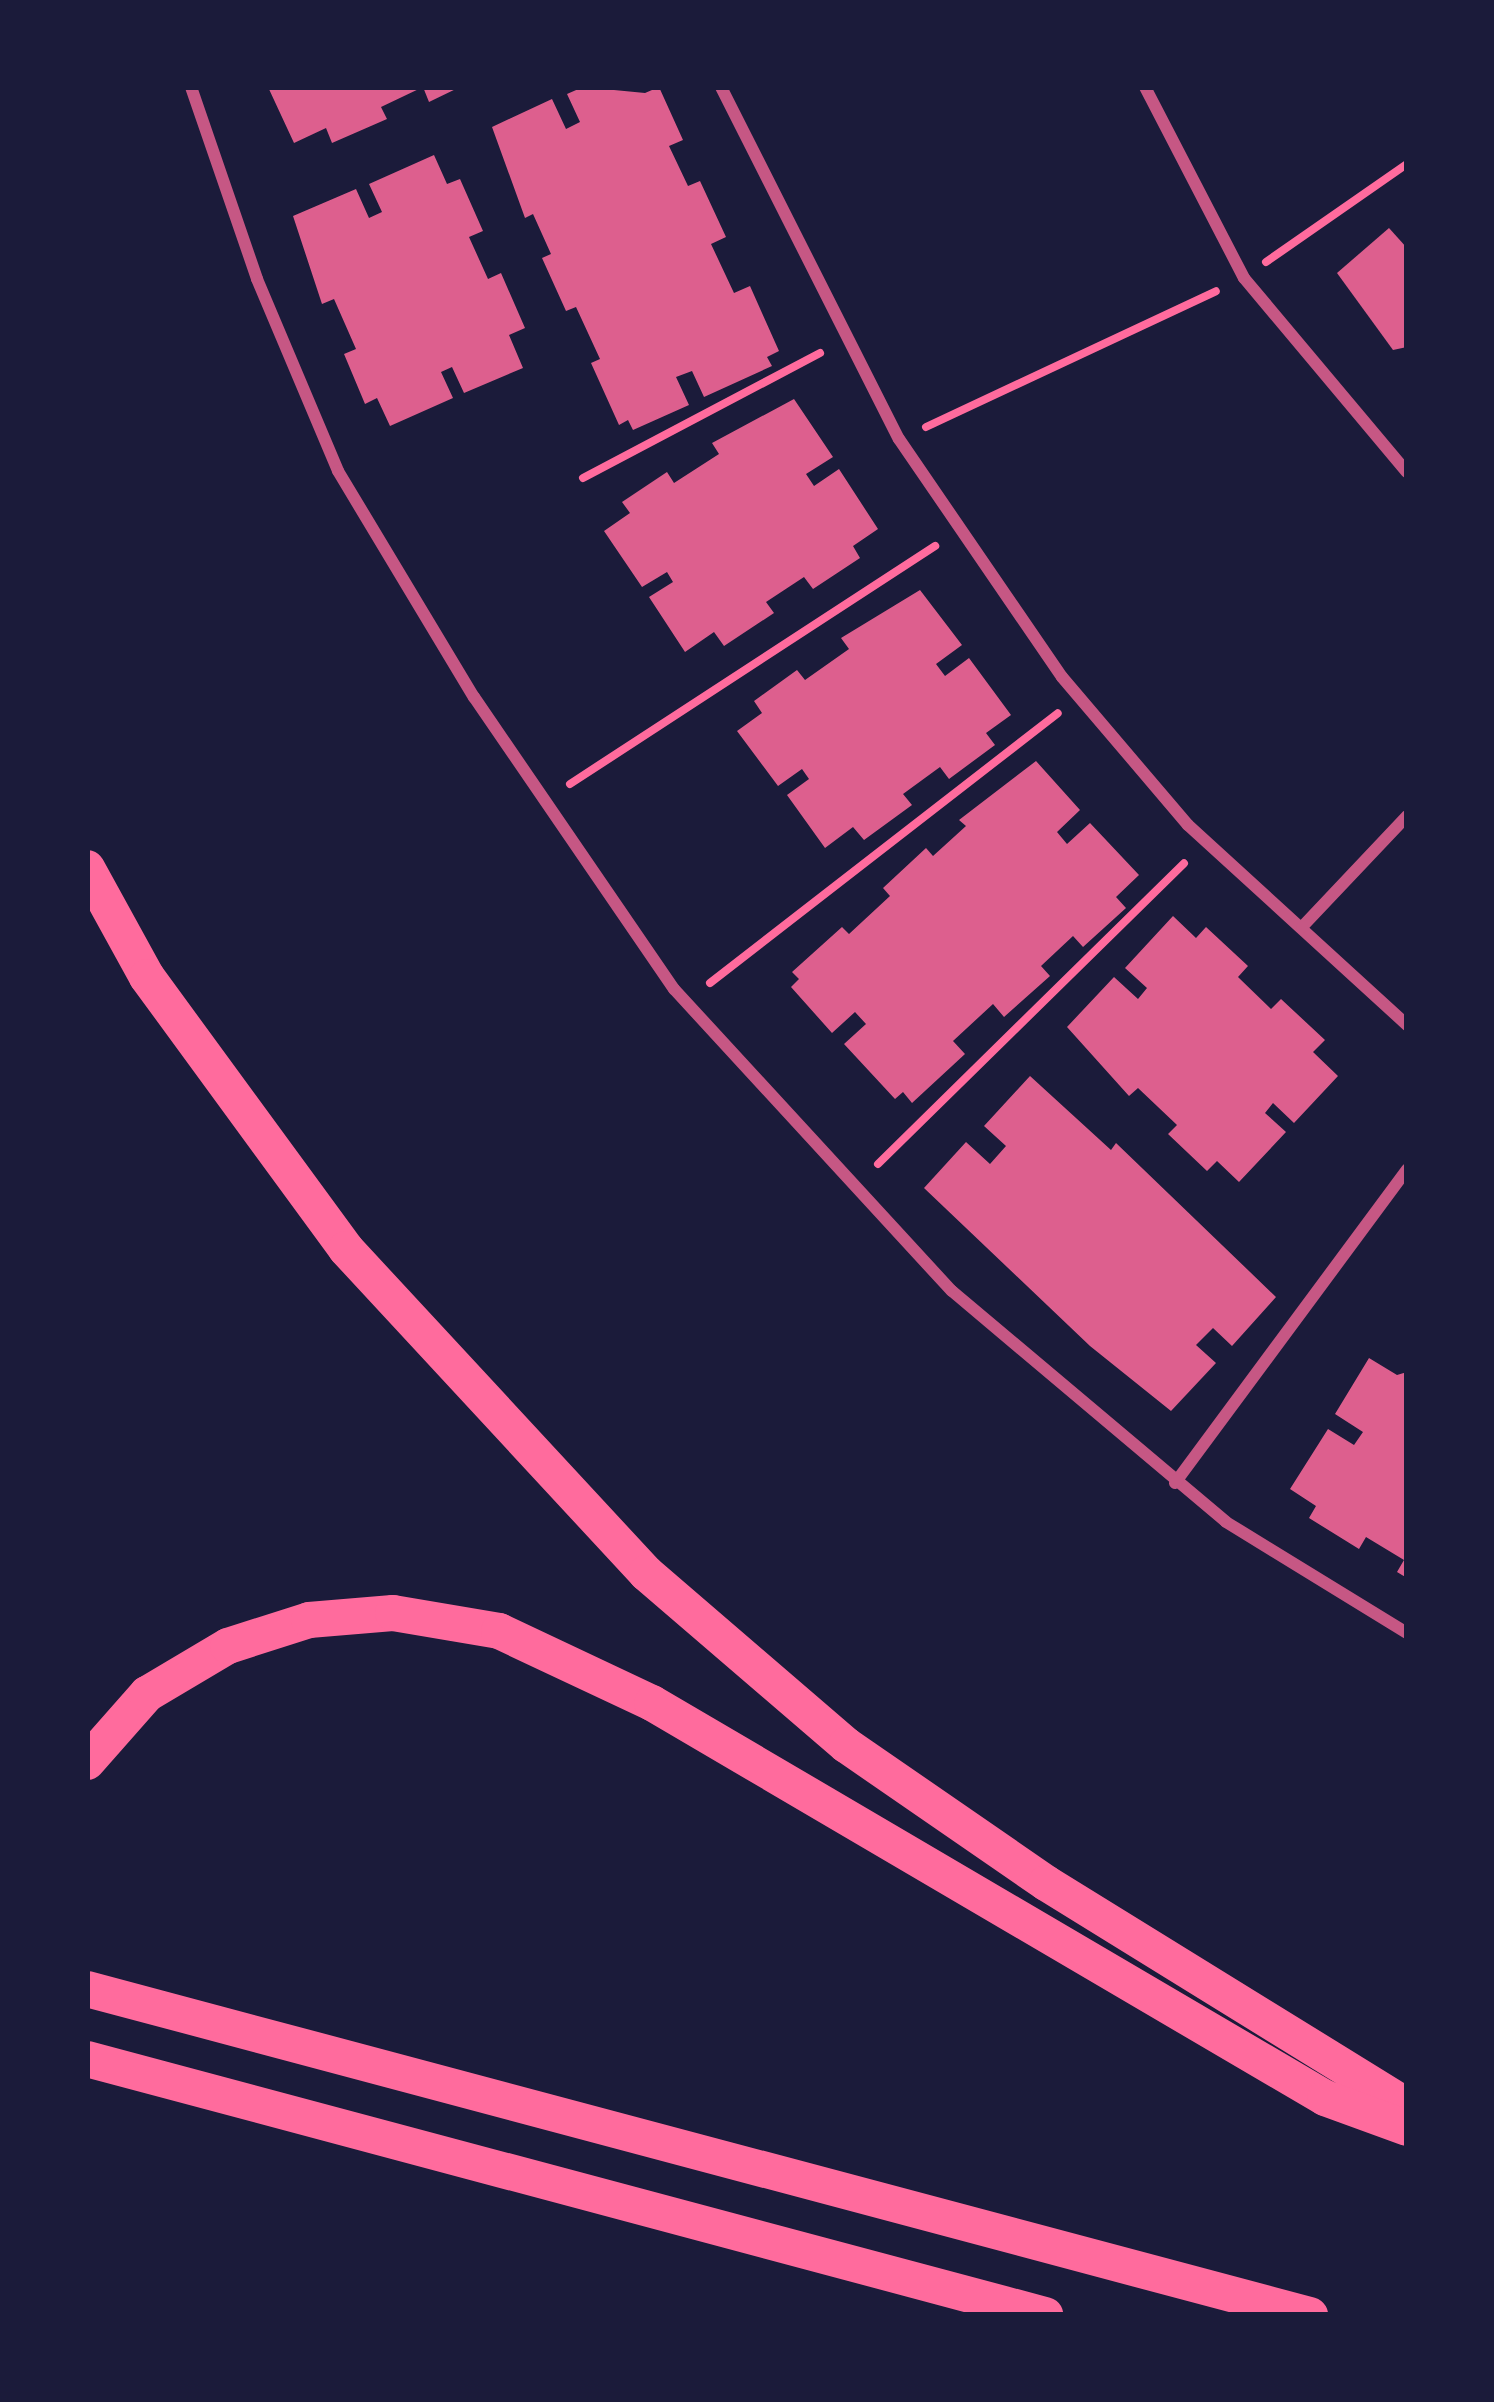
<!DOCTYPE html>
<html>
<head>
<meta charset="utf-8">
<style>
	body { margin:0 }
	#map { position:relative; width:1494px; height:2402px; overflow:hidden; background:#1b1b3a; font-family:"PT Sans Narrow",sans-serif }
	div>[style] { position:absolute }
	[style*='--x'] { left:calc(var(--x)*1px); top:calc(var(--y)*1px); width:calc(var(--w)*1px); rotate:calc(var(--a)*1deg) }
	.building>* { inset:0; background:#dd5f8e }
	.path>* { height:8px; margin:-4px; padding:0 4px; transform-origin:4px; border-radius:4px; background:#ff6b9d }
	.minor>* { height:12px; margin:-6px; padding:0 6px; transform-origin:6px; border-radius:6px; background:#c65784 }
	.motorway>* { height:36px; margin:-18px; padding:0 18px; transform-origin:18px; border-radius:18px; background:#ff6b9d }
	span { translate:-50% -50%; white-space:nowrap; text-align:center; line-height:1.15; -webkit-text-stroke:12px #1b1b3a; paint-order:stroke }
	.frame { position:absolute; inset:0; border:90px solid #1b1b3a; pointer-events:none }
</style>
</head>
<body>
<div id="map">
	<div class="building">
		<div style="clip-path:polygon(268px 87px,460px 87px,429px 102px,423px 87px,381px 107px,387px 119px,332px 143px,326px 128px,294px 143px)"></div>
		<div style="clip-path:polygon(583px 87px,645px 93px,659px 87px,683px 140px,669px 146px,688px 186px,700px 181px,726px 237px,711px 244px,734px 293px,750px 286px,779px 351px,767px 357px,772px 366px,704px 397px,692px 371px,676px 377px,689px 405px,633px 430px,628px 420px,619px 425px,591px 363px,600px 359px,576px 307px,566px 311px,542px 258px,551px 254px,533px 214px,525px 218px,492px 127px,552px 99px,566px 129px,580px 122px,567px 94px)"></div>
		<div style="clip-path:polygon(434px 155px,447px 184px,460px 179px,483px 231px,469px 237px,488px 279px,501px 273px,525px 328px,509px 335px,523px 368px,464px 393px,452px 367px,441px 372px,453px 398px,390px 426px,377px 398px,365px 404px,344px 354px,356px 349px,334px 299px,322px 304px,293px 216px,356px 189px,369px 218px,382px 212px,369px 184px)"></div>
		<div style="clip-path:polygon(1389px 228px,1407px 248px,1407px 347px,1393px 350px,1337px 273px)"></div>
		<div style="clip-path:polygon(794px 399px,833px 457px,806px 474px,814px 486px,839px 469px,878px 529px,853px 546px,860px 558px,813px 589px,804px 577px,766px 602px,774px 613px,724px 646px,714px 632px,685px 652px,649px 597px,673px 582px,667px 572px,642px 587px,604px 531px,630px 513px,622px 502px,667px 472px,674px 483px,719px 454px,712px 443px)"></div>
		<div style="clip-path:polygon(920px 590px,962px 645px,936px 664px,945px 676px,969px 658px,1011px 715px,986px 733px,995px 745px,949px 779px,940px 767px,903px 794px,912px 805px,864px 840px,853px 827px,825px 848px,787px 795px,809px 779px,802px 769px,778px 786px,737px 731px,762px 713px,754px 701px,797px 670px,805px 680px,849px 649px,841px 638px)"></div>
		<div style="clip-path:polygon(1036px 761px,1080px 810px,1057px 832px,1067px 844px,1090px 823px,1139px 875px,1116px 897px,1126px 908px,1083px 947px,1073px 936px,1041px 966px,1050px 976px,1004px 1017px,993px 1004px,953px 1041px,965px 1054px,912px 1103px,903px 1092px,895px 1099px,844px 1044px,866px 1024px,855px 1012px,832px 1033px,791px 987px,799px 979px,792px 972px,842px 927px,849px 934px,890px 896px,883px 888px,926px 848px,933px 856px,966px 826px,959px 820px)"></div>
		<div style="clip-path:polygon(1173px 916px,1196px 938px,1206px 927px,1248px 966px,1238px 977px,1271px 1009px,1281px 999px,1325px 1040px,1313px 1052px,1338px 1076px,1294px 1123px,1273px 1103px,1265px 1113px,1286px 1132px,1239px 1182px,1217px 1161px,1207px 1171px,1168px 1134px,1177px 1125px,1138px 1088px,1129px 1096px,1067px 1027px,1114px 977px,1138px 999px,1147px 988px,1125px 968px)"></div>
		<div style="clip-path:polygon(1030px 1076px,1111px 1150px,1116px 1143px,1276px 1297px,1232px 1346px,1213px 1328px,1196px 1345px,1216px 1363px,1171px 1411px,1090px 1346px,924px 1188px,966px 1142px,990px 1164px,1006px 1146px,984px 1126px)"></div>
		<div style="clip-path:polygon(1369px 1358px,1397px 1375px,1407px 1372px,1407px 1578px,1397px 1572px,1404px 1560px,1366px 1537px,1359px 1549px,1309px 1518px,1316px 1506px,1290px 1489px,1328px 1429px,1354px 1445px,1363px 1432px,1335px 1414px)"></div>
	</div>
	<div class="path">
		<div style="--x:1266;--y:262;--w:172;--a:-34.8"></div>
		<div style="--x:926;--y:427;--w:320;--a:-25.1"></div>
		<div style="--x:583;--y:478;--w:268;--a:-27.8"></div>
		<div style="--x:570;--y:784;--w:436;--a:-33.1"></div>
		<div style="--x:710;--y:983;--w:440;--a:-37.8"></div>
		<div style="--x:878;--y:1164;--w:429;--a:-44.5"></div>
	</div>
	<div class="minor">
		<div style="--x:191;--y:87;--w:203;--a:71"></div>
		<div style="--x:257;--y:279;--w:208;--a:67.1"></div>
		<div style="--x:338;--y:471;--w:264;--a:59"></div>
		<div style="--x:474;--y:697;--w:354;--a:55.6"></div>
		<div style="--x:674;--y:989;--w:410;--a:47.4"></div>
		<div style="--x:952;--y:1291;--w:358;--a:40.1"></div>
		<div style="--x:1226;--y:1522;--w:212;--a:31.5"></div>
		<div style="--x:721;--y:87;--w:394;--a:63.2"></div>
		<div style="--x:899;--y:439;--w:288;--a:55.6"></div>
		<div style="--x:1062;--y:677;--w:194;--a:49.6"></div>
		<div style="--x:1188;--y:825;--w:297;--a:42.4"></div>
		<div style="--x:1145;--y:87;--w:215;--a:62.6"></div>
		<div style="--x:1244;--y:278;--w:253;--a:50"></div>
		<div style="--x:1302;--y:927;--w:153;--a:-46.6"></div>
		<div style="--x:1175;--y:1483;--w:390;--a:-53.5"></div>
	</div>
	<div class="motorway">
		<div style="--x:87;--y:868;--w:124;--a:61.2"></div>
		<div style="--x:147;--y:977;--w:337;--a:53.8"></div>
		<div style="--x:346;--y:1249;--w:442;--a:47.2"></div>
		<div style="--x:646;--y:1573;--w:264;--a:40.7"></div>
		<div style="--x:846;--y:1745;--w:243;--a:34.6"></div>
		<div style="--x:1046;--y:1883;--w:424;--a:31.7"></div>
		<div style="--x:87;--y:1762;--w:91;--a:-48.6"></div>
		<div style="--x:147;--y:1694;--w:94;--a:-30.7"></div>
		<div style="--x:228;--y:1646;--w:85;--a:-17.8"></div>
		<div style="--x:309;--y:1620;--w:84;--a:-4.8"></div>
		<div style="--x:393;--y:1613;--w:108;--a:9.6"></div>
		<div style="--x:499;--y:1631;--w:169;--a:25.2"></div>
		<div style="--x:652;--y:1703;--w:780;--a:30.41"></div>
		<div style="--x:1325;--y:2098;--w:87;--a:20.1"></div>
		<div style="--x:87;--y:1989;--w:1266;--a:14.93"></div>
		<div style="--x:87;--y:2059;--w:992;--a:14.96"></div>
	</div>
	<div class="frame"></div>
</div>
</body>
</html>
